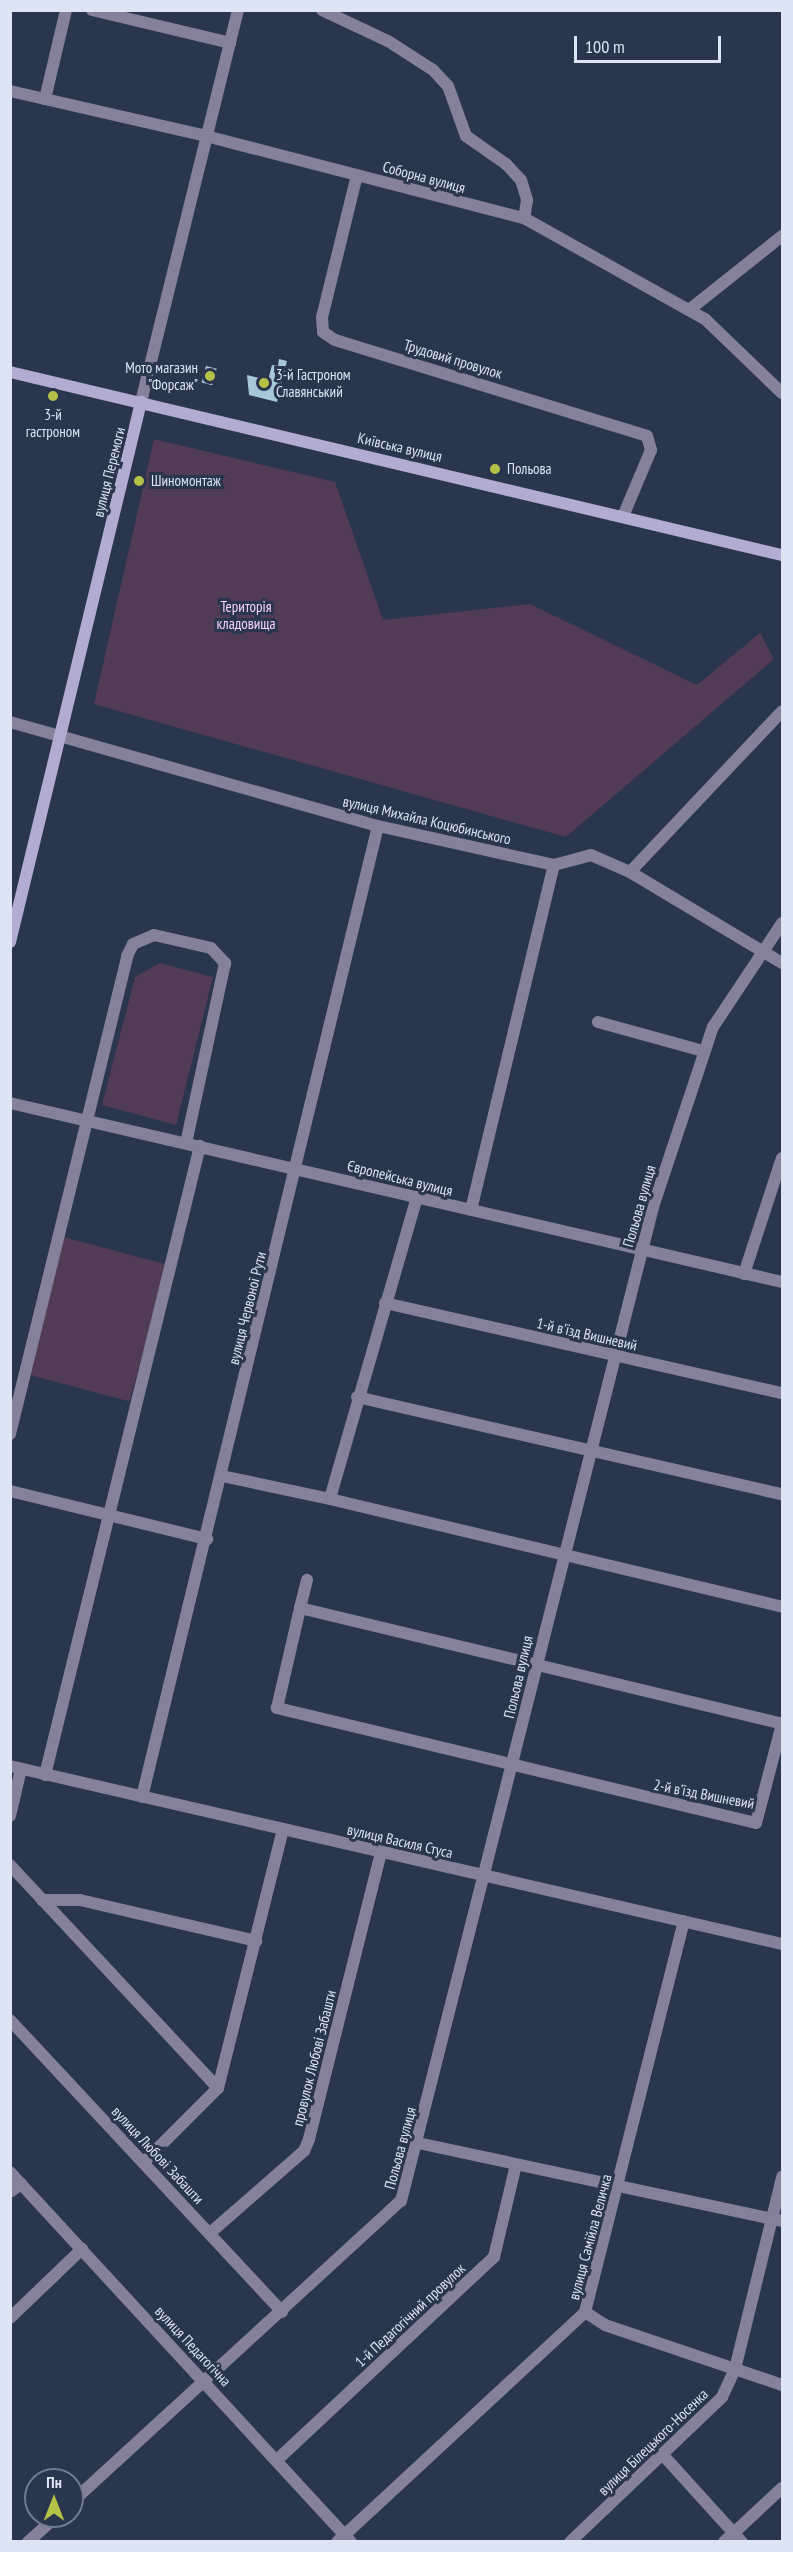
<!DOCTYPE html>
<html>
<head>
<meta charset="utf-8">
<style>
	body { margin:0 }
	#map { position:relative; width:793px; height:2552px; overflow:hidden; background:#2a364d; font-family:"PT Sans Narrow",sans-serif }
	div>[style] { position:absolute }
	[style*='--x'] { left:calc(var(--x)*1px); top:calc(var(--y)*1px); width:calc(var(--w)*1px); rotate:calc(var(--a)*1deg) }
	.green>* { inset:0; background:#523b55; transform-origin:0 0 }
	.building>* { inset:0; background:#a7c7da; transform-origin:0 0 }
	.street>* { height:12px; margin:-6px; padding:0 6px; transform-origin:6px; border-radius:6px; background:#86819a }
	.secondary>* { height:12px; margin:-6px; padding:0 6px; transform-origin:6px; border-radius:6px; background:#b2abd2 }
	.dots>* { width:16px; height:16px; translate:-50% -50%; box-sizing:border-box; border:3px solid #2a364d; border-radius:50% }
	span { translate:-50% -50%; white-space:nowrap; text-align:center; line-height:1.15; -webkit-text-stroke:6px #2a364d; paint-order:stroke }
	.street-label { font-size:15px; color:#dde5f4 }
	.poi-label { font-size:15px; color:#dde5f4 }
	.right { translate:-100% -50%; text-align:right }
	.left { translate:0 -50%; text-align:left }
	.park-label { font-size:15px; color:#f8d3fc }
	.frame { position:absolute; inset:0; border:12px solid #dde5f4; pointer-events:none }
	.north { position:absolute; left:24px; top:2468px; width:60px; height:60px; box-sizing:border-box; background:#2a364d; border:2px solid #727c90; border-radius:50%; rotate:0deg; font-size:16px; font-weight:700; line-height:24px; text-align:center; color:#dde5f4 }
	.north::after { content:''; display:block; margin:auto; width:21px; height:27px; background:#b6c148; clip-path:polygon(50% 0,100% 100%,50% 72%,0 100%) }
	.scale { position:absolute; left:574px; top:36px; width:147px; height:27px; box-sizing:border-box; border:3px solid #dde5f4; border-top:0; padding-left:8px; font-size:18px; line-height:21px; white-space:nowrap; color:#dde5f4; -webkit-text-stroke:4px #2a364d; paint-order:stroke }
</style>
</head>
<body>
<div id="map">
	<div class="green">
		<div style="clip-path:polygon(154px 439px,335px 482px,383px 620px,530px 604px,697px 685px,760px 633px,774px 659px,566px 837px,94px 704px)"></div>
		<div style="clip-path:polygon(160px 963px,213px 977px,176px 1125px,102px 1105px,135px 977px)"></div>
		<div style="left:64px;top:1237px;width:106px;height:142px;rotate:15deg"></div>
	</div>
	<div class="building">
		<div style="clip-path:polygon(279px 359px,287px 361px,277px 402px,249px 395px,247px 375px,268px 380px,272px 365px,278px 366px)"></div>
		<div style="left:206px;top:366px;width:11px;height:17px;rotate:15deg"></div>
	</div>
	<div class="street">
		<div style="--x:92;--y:10;--w:142;--a:13.4"></div>
		<div style="--x:322;--y:10;--w:73;--a:25.2"></div>
		<div style="--x:388;--y:41;--w:54;--a:32.8"></div>
		<div style="--x:433;--y:70;--w:22;--a:47"></div>
		<div style="--x:448;--y:86;--w:53;--a:70.2"></div>
		<div style="--x:466;--y:136;--w:49;--a:35"></div>
		<div style="--x:506;--y:164;--w:22;--a:47"></div>
		<div style="--x:521;--y:180;--w:21;--a:73"></div>
		<div style="--x:527;--y:200;--w:18;--a:99"></div>
		<div style="--x:10;--y:91;--w:201;--a:12.9"></div>
		<div style="--x:206;--y:136;--w:328;--a:14.5"></div>
		<div style="--x:524;--y:218;--w:207;--a:29.2"></div>
		<div style="--x:705;--y:319;--w:107;--a:43.9"></div>
		<div style="--x:45;--y:99;--w:91;--a:-76.7"></div>
		<div style="--x:357;--y:175;--w:146;--a:103.8"></div>
		<div style="--x:322;--y:317;--w:15;--a:86"></div>
		<div style="--x:323;--y:332;--w:14;--a:34"></div>
		<div style="--x:335;--y:340;--w:326;--a:17.1"></div>
		<div style="--x:647;--y:436;--w:15;--a:74"></div>
		<div style="--x:651;--y:450;--w:69;--a:112.9"></div>
		<div style="--x:689;--y:310;--w:119;--a:-38.5"></div>
		<div style="--x:141;--y:402;--w:404;--a:-76.1"></div>
		<div style="--x:10;--y:722;--w:382;--a:15.8"></div>
		<div style="--x:378;--y:826;--w:180;--a:12.5"></div>
		<div style="--x:554;--y:865;--w:38;--a:-15"></div>
		<div style="--x:591;--y:855;--w:43;--a:23.6"></div>
		<div style="--x:630;--y:872;--w:177;--a:30.9"></div>
		<div style="--x:630;--y:872;--w:221;--a:-46.6"></div>
		<div style="--x:598;--y:1022;--w:109;--a:15.4"></div>
		<div style="--x:10;--y:1103;--w:792;--a:13.05"></div>
		<div style="--x:417;--y:1197;--w:314;--a:106.1"></div>
		<div style="--x:330;--y:1499;--w:465;--a:13.4"></div>
		<div style="--x:471;--y:1210;--w:355;--a:-76.5"></div>
		<div style="--x:744;--y:1274;--w:122;--a:-71.9"></div>
		<div style="--x:385;--y:1303;--w:407;--a:12.8"></div>
		<div style="--x:357;--y:1397;--w:436;--a:12.9"></div>
		<div style="--x:10;--y:1434;--w:492;--a:-76.2"></div>
		<div style="--x:127;--y:956;--w:13;--a:-63"></div>
		<div style="--x:133;--y:944;--w:23;--a:-23"></div>
		<div style="--x:154;--y:935;--w:58;--a:12.8"></div>
		<div style="--x:211;--y:948;--w:21;--a:47"></div>
		<div style="--x:225;--y:963;--w:184;--a:102.2"></div>
		<div style="--x:222;--y:1476;--w:110;--a:12"></div>
		<div style="--x:10;--y:1491;--w:203;--a:13.7"></div>
		<div style="--x:300;--y:1608;--w:496;--a:13.5"></div>
		<div style="--x:782;--y:1724;--w:102;--a:104.7"></div>
		<div style="--x:756;--y:1823;--w:493;--a:-166.5"></div>
		<div style="--x:277;--y:1708;--w:103;--a:-77"></div>
		<div style="--x:300;--y:1608;--w:29;--a:-76"></div>
		<div style="--x:10;--y:1766;--w:792;--a:12.98"></div>
		<div style="--x:45;--y:1775;--w:648;--a:-76.16"></div>
		<div style="--x:142;--y:1797;--w:999;--a:-76.34"></div>
		<div style="--x:10;--y:1816;--w:48;--a:-76.8"></div>
		<div style="--x:10;--y:1865;--w:305;--a:47"></div>
		<div style="--x:42;--y:1900;--w:38;--a:0"></div>
		<div style="--x:80;--y:1900;--w:181;--a:13.1"></div>
		<div style="--x:10;--y:2020;--w:399;--a:47"></div>
		<div style="--x:418;--y:2143;--w:372;--a:12.1"></div>
		<div style="--x:144;--y:2162;--w:105;--a:-45"></div>
		<div style="--x:218;--y:2088;--w:267;--a:-75.9"></div>
		<div style="--x:10;--y:2172;--w:503;--a:47.34"></div>
		<div style="--x:10;--y:2192;--w:14;--a:-36"></div>
		<div style="--x:210;--y:2233;--w:125;--a:-41.1"></div>
		<div style="--x:304;--y:2151;--w:13;--a:-67"></div>
		<div style="--x:309;--y:2139;--w:296;--a:-75.9"></div>
		<div style="--x:585;--y:2312;--w:24;--a:33"></div>
		<div style="--x:605;--y:2325;--w:187;--a:18.7"></div>
		<div style="--x:10;--y:2318;--w:100;--a:-43.8"></div>
		<div style="--x:663;--y:2455;--w:118;--a:47.8"></div>
		<div style="--x:277;--y:2460;--w:297;--a:-43.1"></div>
		<div style="--x:494;--y:2257;--w:95;--a:-76.6"></div>
		<div style="--x:72;--y:2502;--w:446;--a:-42.5"></div>
		<div style="--x:401;--y:2201;--w:1025;--a:-75.77"></div>
		<div style="--x:653;--y:1207;--w:190;--a:-71.6"></div>
		<div style="--x:713;--y:1027;--w:125;--a:-56.4"></div>
		<div style="--x:28;--y:2542;--w:39;--a:-42"></div>
		<div style="--x:337;--y:2542;--w:338;--a:-42.8"></div>
		<div style="--x:585;--y:2312;--w:403;--a:-75.8"></div>
		<div style="--x:570;--y:2542;--w:210;--a:-43.6"></div>
		<div style="--x:722;--y:2397;--w:31;--a:-65"></div>
		<div style="--x:735;--y:2369;--w:198;--a:-76.2"></div>
		<div style="--x:724;--y:2542;--w:79;--a:-43"></div>
	</div>
	<div class="secondary">
		<div style="--x:10;--y:372;--w:793;--a:13.34"></div>
		<div style="--x:10;--y:942;--w:556;--a:-76.36"></div>
	</div>
	<div class="dots">
		<div style="left:210px;top:376px;background:#b6c148"></div>
		<div style="left:264px;top:383px;background:#b6c148"></div>
		<div style="left:53px;top:396px;background:#b6c148"></div>
		<div style="left:495px;top:469px;background:#b6c148"></div>
		<div style="left:139px;top:481px;background:#b6c148"></div>
	</div>
	<div class="street-label">
		<span style="left:424px;top:177px;rotate:15deg">Соборна вулиця</span>
		<span style="left:453px;top:359px;rotate:17deg">Трудовий провулок</span>
		<span style="left:400px;top:447px;rotate:13deg">Київська вулиця</span>
		<span style="left:109px;top:472px;rotate:-76deg">вулиця Перемоги</span>
		<span style="left:427px;top:820px;rotate:13deg">вулиця Михайла Коцюбинського</span>
		<span style="left:400px;top:1178px;rotate:14deg">Європейська вулиця</span>
		<span style="left:639px;top:1206px;rotate:-74deg">Польова вулиця</span>
		<span style="left:247px;top:1308px;rotate:-76deg">вулиця Червоної Рути</span>
		<span style="left:587px;top:1334px;rotate:13deg">1-й в'їзд Вишневий</span>
		<span style="left:518px;top:1677px;rotate:-77deg">Польова вулиця</span>
		<span style="left:704px;top:1794px;rotate:11deg">2-й вʼїзд Вишневий</span>
		<span style="left:400px;top:1841px;rotate:13deg">вулиця Василя Стуса</span>
		<span style="left:314px;top:2058px;rotate:-76deg">провулок Любові Забашти</span>
		<span style="left:400px;top:2148px;rotate:-75deg">Польова вулиця</span>
		<span style="left:158px;top:2155px;rotate:47deg">вулиця Любові Забашти</span>
		<span style="left:590px;top:2237px;rotate:-75deg">вулиця Самійла Величка</span>
		<span style="left:410px;top:2315px;rotate:-43deg">1-й Педагогічний провулок</span>
		<span style="left:193px;top:2346px;rotate:47deg">вулиця Педагогічна</span>
		<span style="left:653px;top:2442px;rotate:-44deg">вулиця Білецького-Носенка</span>
	</div>
	<div class="poi-label">
		<span class="right" style="left:198px;top:376px">Мото магазин<br>"Форсаж"</span>
		<span class="left" style="left:276px;top:383px">3-й Гастроном<br>Славянський</span>
		<span style="left:53px;top:423px">3-й<br>гастроном</span>
		<span class="left" style="left:507px;top:469px">Польова</span>
		<span class="left" style="left:151px;top:481px">Шиномонтаж</span>
	</div>
	<div class="park-label">
		<span style="left:246px;top:615px">Територія<br>кладовища</span>
	</div>
	<div class="frame"></div>
	<div class="north">Пн</div>
	<div class="scale">100 m</div>
</div>
</body>
</html>
